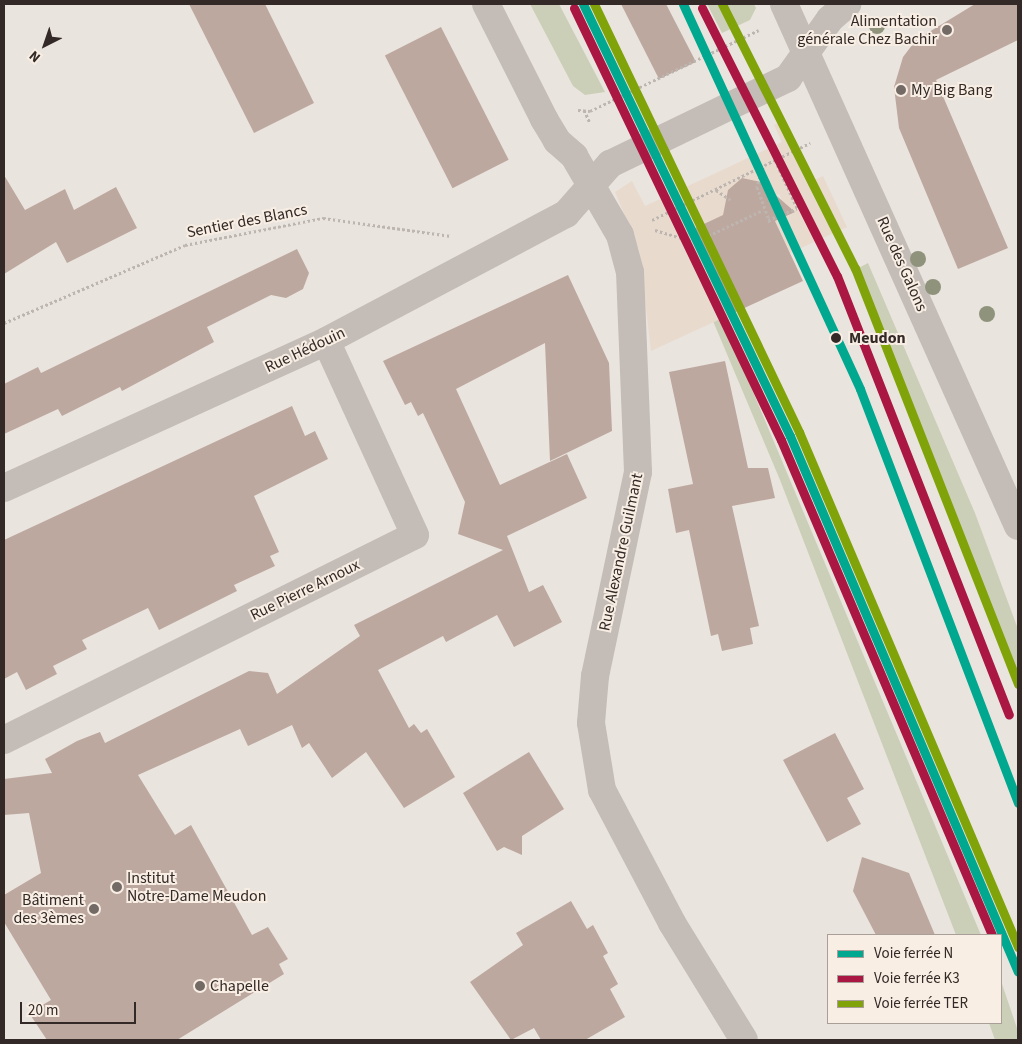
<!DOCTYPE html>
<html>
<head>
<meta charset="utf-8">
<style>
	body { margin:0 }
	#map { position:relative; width:1022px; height:1044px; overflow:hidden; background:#eae4de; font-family:"Source Sans 3",sans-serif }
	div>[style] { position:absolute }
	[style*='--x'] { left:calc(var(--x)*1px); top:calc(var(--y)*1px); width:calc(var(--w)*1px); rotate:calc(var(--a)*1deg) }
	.green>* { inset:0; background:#cccfb8 }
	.plaza>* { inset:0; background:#e8dbce }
	.building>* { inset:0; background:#bda8a0; transform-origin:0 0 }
	.path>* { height:3px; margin-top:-1.5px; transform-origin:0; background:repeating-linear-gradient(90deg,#bcb5b0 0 2.5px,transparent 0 5px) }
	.street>* { height:28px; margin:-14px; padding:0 14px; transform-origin:14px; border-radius:14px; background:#c3bcb7 }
	.rail-1>* { height:9px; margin:-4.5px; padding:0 4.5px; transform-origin:4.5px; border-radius:4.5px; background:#00a88f }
	.rail-2>* { height:9px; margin:-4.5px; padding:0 4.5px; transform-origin:4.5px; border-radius:4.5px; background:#aa1743 }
	.rail-3>* { height:9px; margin:-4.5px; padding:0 4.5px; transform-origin:4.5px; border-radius:4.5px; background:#80a30a }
	.trees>* { width:16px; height:16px; margin:-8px; border-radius:50%; background:#8f937c }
	.dots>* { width:14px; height:14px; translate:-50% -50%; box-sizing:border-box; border:2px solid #f8eee4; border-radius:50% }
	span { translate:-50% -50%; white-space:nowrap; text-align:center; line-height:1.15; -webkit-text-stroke:4px #f8eee4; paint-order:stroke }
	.poi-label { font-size:16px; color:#332926 }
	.right { translate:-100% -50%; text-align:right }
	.left { translate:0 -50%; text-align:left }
	.street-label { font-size:16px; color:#332926 }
	.stop-label { font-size:16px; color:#332926; font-weight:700 }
	.frame { position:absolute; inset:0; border:5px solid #332926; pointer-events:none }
	.legend { position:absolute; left:827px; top:934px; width:175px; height:90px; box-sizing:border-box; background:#f8eee4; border:1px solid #a99f98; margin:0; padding:6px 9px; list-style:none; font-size:15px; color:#332926 }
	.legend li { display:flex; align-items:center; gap:10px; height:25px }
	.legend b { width:25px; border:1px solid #a99f98 }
	.north { position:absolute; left:20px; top:20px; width:50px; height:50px; -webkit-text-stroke:4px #f8eee4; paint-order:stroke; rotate:221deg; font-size:14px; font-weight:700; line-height:20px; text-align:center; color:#332926 }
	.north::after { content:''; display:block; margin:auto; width:18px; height:22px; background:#332926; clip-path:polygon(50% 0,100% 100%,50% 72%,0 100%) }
	.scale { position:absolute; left:20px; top:1002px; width:116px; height:22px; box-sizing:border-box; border:2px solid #332926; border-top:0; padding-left:6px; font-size:15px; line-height:18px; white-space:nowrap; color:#332926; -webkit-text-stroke:4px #f8eee4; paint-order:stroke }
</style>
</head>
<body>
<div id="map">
	<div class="green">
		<div style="clip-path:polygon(530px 4px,559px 4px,605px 92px,585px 95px,573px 86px)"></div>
		<div style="clip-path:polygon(707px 4px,754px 4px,756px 8px,750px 20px,722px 33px)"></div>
		<div style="clip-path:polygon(868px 263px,975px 513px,1018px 629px,1018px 680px,853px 271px)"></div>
		<div style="clip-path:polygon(722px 318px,981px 935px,956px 935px,780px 480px,713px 321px)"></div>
		<div style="clip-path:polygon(1001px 981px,1018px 1031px,1018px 1040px,995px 1040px,989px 1023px,1001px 1023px)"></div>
	</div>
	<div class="plaza">
		<div style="clip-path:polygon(784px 120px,812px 181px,823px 176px,847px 227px,790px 253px,775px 221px,788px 215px,779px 194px,766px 200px,729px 315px,651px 351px,639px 250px,615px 192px,632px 181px,645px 206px,782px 142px,774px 125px)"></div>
	</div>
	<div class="building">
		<div style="clip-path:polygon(189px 4px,265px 4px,314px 103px,254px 133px)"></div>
		<div style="clip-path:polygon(621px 4px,666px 4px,696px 62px,659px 79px)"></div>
		<div style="clip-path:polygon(975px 4px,1018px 4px,1018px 40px,936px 80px,1008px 248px,958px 269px,899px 128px,894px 87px,903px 57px,916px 40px)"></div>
		<div style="left:441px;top:27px;width:149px;height:63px;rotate:63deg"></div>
		<div style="clip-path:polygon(4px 175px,25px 210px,65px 189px,74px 210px,116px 187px,137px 228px,67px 263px,56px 242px,4px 274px)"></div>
		<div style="clip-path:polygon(742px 178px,761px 182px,795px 212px,775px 221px,803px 281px,729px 315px,689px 231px,723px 215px,728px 190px)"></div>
		<div style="clip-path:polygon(297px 249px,309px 273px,303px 289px,286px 298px,271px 295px,207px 327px,214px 342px,122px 391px,120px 387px,62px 416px,58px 409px,4px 434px,4px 384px,38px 367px,41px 373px)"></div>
		<div style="clip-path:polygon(568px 275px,609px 363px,612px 431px,550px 461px,545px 343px,456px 389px,500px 485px,567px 454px,587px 498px,507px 536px,529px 592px,543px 585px,562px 622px,514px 647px,497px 615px,446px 642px,443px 636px,378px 670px,409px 728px,414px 724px,421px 733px,427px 729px,455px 777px,404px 808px,366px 752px,332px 778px,309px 743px,302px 748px,292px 725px,248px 746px,240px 729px,138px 775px,175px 835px,191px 825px,252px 935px,268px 927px,288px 959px,279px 964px,284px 974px,177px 1040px,47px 1040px,29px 1013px,51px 1000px,4px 922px,4px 895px,41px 873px,29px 813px,4px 815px,4px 779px,52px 773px,45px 759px,77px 741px,100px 732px,105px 743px,249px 671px,268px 673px,277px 694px,360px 636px,354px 625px,503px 550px,458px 534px,465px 502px,423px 413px,418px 416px,411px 402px,405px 405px,383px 361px)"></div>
		<div style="clip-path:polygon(725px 361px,748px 468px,768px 468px,775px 498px,732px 506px,759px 626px,750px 628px,753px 644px,722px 651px,718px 634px,711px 636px,689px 530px,676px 533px,668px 489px,693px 484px,669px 372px)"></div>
		<div style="clip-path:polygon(292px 406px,305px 436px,315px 431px,328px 459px,254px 496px,279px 552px,270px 556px,275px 566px,234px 585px,237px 591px,159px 630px,148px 608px,82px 640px,87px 649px,53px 666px,57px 674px,26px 690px,17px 672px,4px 679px,4px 540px)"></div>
		<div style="clip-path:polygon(835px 733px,864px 789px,847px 798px,861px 824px,827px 842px,783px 760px)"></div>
		<div style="clip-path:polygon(529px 752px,564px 809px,522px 836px,522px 855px,504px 847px,497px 851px,463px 793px)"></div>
		<div style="clip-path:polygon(862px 857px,909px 873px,935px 935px,876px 935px,853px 891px)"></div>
		<div style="clip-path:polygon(571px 901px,587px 929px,593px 925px,608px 953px,603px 956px,618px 984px,610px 989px,625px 1017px,585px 1040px,541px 1040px,534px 1028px,511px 1040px,470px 982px,523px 945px,516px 933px)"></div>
	</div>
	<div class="path">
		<div style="--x:578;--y:110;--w:12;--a:5"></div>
		<div style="--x:590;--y:111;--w:187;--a:-25.6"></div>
		<div style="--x:584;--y:110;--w:14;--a:65"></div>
		<div style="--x:763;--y:167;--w:21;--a:107"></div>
		<div style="--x:757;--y:187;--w:38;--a:70"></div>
		<div style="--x:716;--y:190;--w:18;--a:34"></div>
		<div style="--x:652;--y:220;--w:176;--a:-26"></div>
		<div style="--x:768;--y:220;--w:31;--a:-22"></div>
		<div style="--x:797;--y:208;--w:51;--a:-114.5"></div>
		<div style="--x:655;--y:230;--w:42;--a:16.7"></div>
		<div style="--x:695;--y:242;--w:75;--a:-25.2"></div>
		<div style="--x:4;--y:323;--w:197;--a:-23.3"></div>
		<div style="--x:185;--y:245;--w:141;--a:-11.1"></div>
		<div style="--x:323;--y:218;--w:129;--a:8"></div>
	</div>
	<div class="street">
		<div style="--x:486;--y:4;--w:129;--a:63.2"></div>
		<div style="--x:544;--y:119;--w:26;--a:59"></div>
		<div style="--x:557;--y:141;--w:23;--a:41"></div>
		<div style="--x:574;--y:156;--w:91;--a:59.8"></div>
		<div style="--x:620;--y:235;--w:38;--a:75"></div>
		<div style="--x:630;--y:272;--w:200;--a:87.7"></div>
		<div style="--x:638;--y:472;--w:208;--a:101.9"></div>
		<div style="--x:595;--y:676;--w:47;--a:94.9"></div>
		<div style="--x:591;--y:723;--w:68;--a:80.7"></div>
		<div style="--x:602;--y:790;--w:150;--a:62.2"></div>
		<div style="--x:672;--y:923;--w:137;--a:58.4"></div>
		<div style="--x:784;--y:4;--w:572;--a:65.85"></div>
		<div style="--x:4;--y:488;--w:354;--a:-24.5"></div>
		<div style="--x:326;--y:341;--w:272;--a:-27.9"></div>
		<div style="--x:566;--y:214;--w:67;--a:-48.7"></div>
		<div style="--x:610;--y:164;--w:198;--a:-25.8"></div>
		<div style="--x:788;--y:78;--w:72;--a:-54.6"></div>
		<div style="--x:830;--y:19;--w:23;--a:-41"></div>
		<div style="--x:4;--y:740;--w:459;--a:-26.5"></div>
		<div style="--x:415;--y:535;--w:213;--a:-114.6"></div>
	</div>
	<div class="rail-1">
		<div style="--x:583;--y:4;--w:479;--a:64.4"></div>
		<div style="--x:790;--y:436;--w:582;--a:66.96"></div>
		<div style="--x:683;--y:4;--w:424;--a:65.3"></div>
		<div style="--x:860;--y:389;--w:443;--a:69.1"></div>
	</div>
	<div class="rail-2">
		<div style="--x:574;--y:8;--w:479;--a:64.4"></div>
		<div style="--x:781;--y:440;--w:538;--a:66.91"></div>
		<div style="--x:702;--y:8;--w:300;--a:63.3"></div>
		<div style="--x:837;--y:276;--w:471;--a:68.6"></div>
	</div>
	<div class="rail-3">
		<div style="--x:594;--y:4;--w:475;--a:64.4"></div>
		<div style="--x:799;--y:432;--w:560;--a:66.96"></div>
		<div style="--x:722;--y:4;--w:296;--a:63.3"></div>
		<div style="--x:855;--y:268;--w:447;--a:68.6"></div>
	</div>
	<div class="trees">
		<div style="left:877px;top:26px"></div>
		<div style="left:918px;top:259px"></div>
		<div style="left:933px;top:287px"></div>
		<div style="left:987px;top:314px"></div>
	</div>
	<div class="dots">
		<div style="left:947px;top:30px;background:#736a66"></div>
		<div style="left:901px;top:90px;background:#736a66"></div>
		<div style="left:836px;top:338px;background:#332926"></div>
		<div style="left:117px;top:887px;background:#736a66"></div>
		<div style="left:94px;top:909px;background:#736a66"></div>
		<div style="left:200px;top:986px;background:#736a66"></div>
	</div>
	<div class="poi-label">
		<span class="right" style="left:937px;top:30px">Alimentation<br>générale Chez Bachir</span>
		<span class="left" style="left:911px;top:90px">My Big Bang</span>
		<span class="left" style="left:127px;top:887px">Institut<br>Notre-Dame Meudon</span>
		<span class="right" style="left:84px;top:909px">Bâtiment<br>des 3èmes</span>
		<span class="left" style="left:210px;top:986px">Chapelle</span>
	</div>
	<div class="street-label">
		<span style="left:247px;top:221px;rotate:-11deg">Sentier des Blancs</span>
		<span style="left:902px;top:264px;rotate:66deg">Rue des Galons</span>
		<span style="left:305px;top:350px;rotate:-25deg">Rue Hédouin</span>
		<span style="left:621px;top:552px;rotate:-78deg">Rue Alexandre Guilmant</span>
		<span style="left:305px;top:590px;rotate:-26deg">Rue Pierre Arnoux</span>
	</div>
	<div class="stop-label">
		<span class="left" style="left:849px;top:338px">Meudon</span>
	</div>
	<div class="frame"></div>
	<ul class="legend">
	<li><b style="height:6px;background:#00a88f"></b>Voie ferrée N</li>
	<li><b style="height:6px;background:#aa1743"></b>Voie ferrée K3</li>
	<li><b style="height:6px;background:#80a30a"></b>Voie ferrée TER</li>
	</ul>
	<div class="north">N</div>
	<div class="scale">20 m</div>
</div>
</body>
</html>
